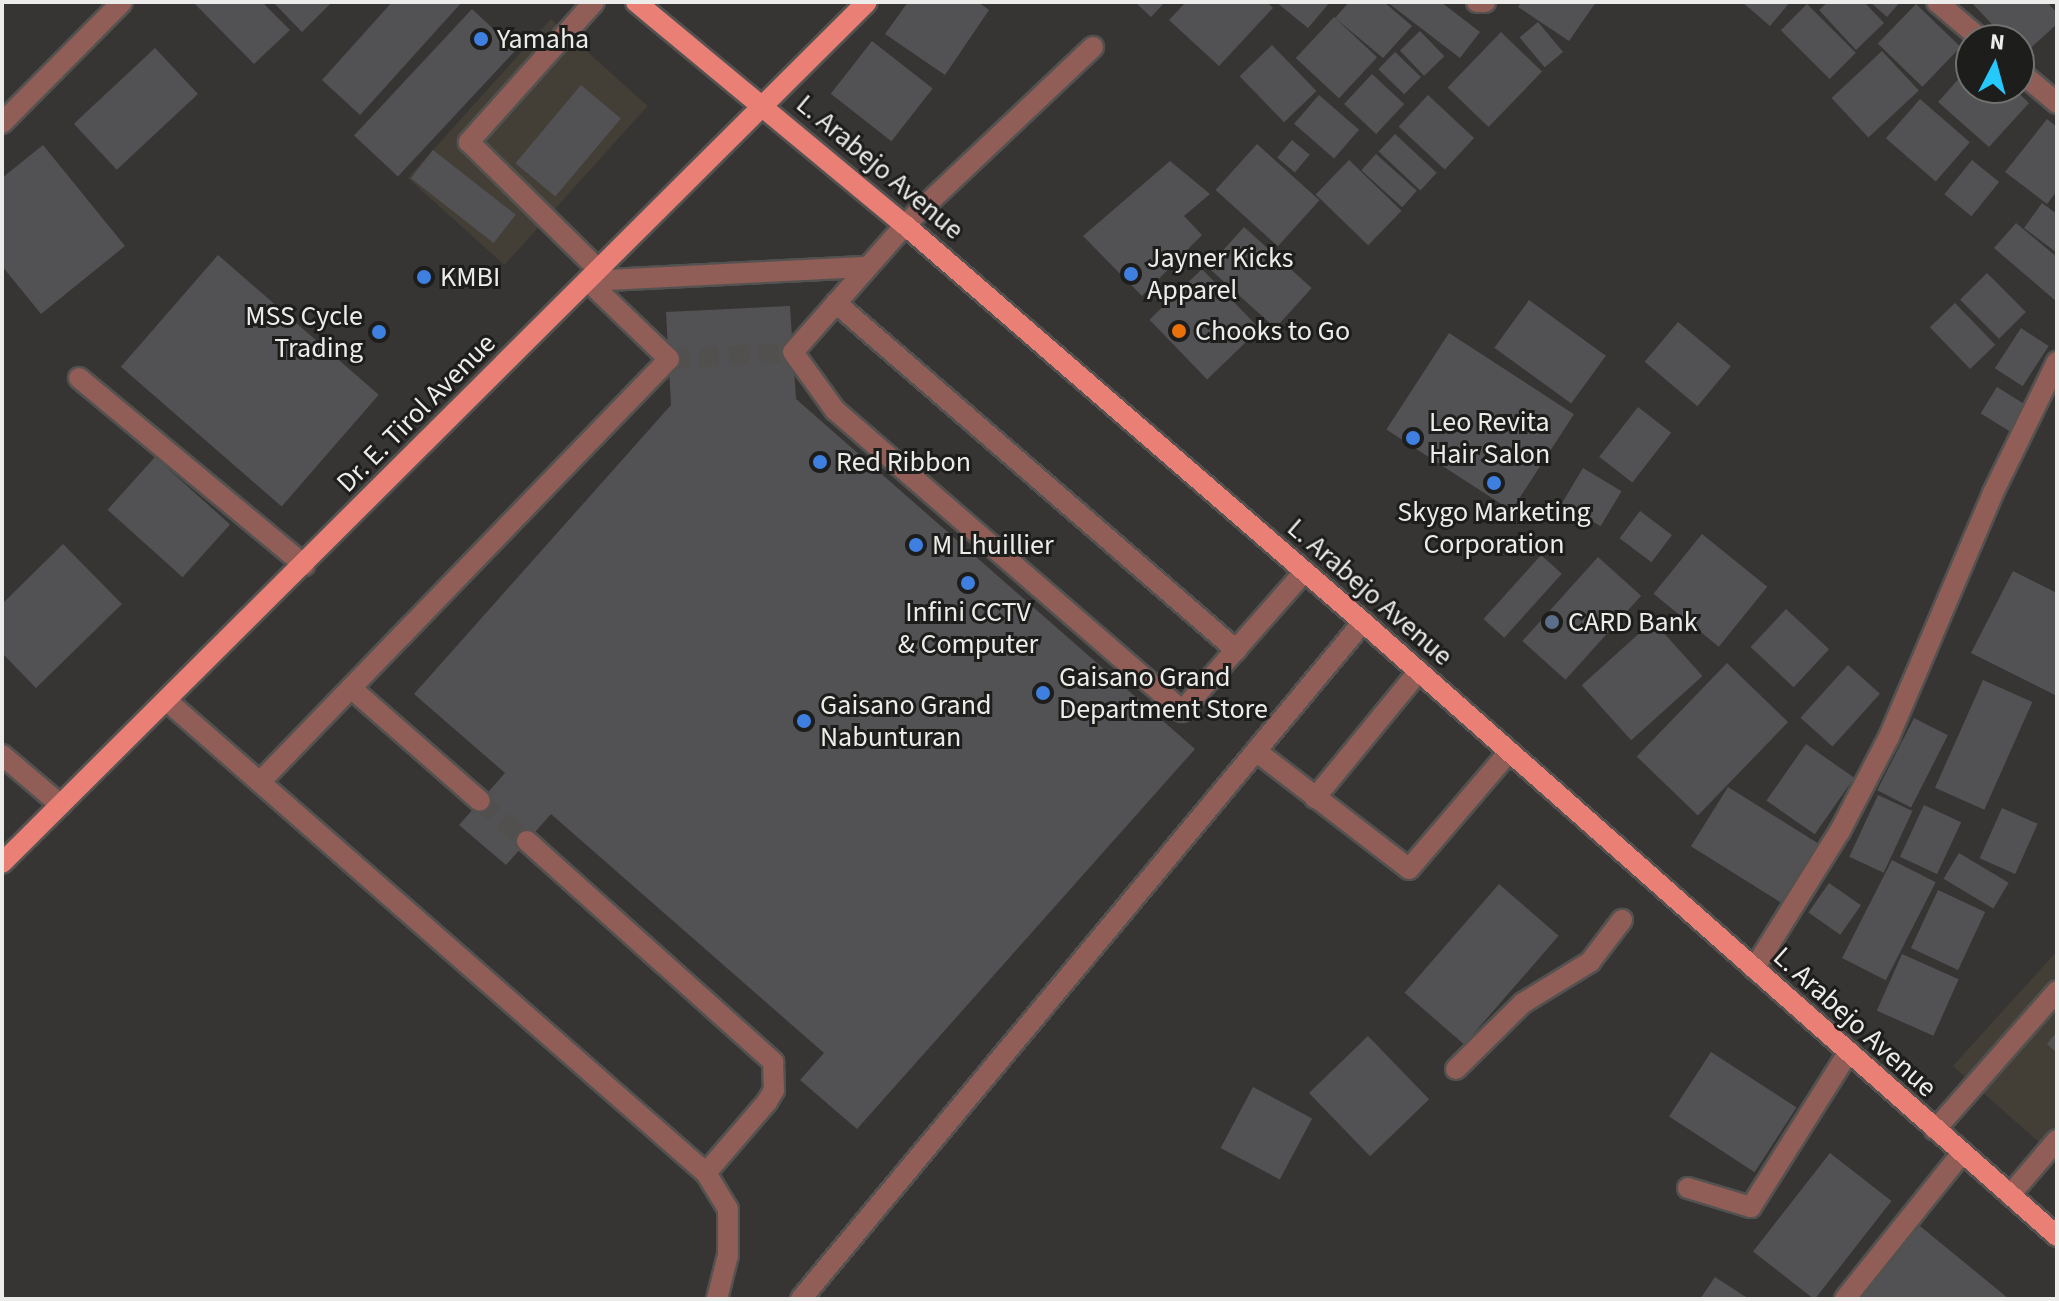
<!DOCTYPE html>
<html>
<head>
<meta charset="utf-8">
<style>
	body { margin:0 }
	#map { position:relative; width:2059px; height:1301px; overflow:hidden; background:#363533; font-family:"Source Sans 3",sans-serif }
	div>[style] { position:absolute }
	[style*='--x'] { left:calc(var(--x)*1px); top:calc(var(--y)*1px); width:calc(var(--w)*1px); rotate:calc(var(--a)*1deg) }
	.built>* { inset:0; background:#433f37; transform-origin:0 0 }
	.building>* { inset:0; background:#525254; transform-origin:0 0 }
	.minor-tunnel>* { height:20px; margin-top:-10px; transform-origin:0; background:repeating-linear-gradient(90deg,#51504e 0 20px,transparent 0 30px) }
	.roads { filter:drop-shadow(2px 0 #535250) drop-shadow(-2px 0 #535250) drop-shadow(0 2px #535250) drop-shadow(0 -2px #535250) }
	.minor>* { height:20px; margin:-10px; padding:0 10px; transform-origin:10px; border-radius:10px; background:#915d57 }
	.major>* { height:20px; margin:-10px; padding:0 10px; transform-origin:10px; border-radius:10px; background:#ea7f76 }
	.dots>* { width:22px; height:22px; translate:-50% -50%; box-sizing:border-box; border:4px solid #1d1d1c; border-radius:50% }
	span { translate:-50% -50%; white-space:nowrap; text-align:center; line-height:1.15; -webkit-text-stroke:6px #1d1d1c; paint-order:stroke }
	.poi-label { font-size:28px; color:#ececea }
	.left { translate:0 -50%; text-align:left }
	.right { translate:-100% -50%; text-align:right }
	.street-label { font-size:28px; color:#ececea }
	.frame { position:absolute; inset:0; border:4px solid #ececea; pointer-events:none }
	.north { position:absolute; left:1955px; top:24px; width:80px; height:80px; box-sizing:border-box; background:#1d1d1c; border:2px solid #70706e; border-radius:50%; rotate:6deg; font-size:22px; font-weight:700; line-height:32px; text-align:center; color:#ececea }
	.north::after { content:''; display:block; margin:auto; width:28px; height:36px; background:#26c9fe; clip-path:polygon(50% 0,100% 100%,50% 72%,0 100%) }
</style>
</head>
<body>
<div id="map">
	<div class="built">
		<div style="left:551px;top:19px;width:130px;height:214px;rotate:42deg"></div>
		<div style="clip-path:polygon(2057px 951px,2057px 1158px,1953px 1066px)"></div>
	</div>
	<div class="building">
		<div style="clip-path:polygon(262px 2px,290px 30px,254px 64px,195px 4px)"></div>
		<div style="clip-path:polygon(273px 2px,332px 2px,302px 32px)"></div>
		<div style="clip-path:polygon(392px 2px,462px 2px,360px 115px,322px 80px)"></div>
		<div style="clip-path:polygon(908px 2px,978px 2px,989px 10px,945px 75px,885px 34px)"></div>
		<div style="clip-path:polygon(1135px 2px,1165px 2px,1151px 17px)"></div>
		<div style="clip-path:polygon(1186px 2px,1267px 2px,1273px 8px,1219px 66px,1169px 20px)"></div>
		<div style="clip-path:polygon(1276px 2px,1330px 2px,1308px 28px)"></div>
		<div style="clip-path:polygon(1349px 2px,1384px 2px,1412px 26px,1383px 58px,1335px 18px)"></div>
		<div style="clip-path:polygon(1387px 2px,1441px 2px,1480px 32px,1460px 58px)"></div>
		<div style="clip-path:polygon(1521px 2px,1596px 2px,1569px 41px,1518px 7px)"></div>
		<div style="clip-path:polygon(1742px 2px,1790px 2px,1770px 26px)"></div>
		<div style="clip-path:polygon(1828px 2px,1864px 2px,1884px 23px,1856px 50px,1819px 10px)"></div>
		<div style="clip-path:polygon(1870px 2px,1900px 2px,1887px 17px)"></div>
		<div style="clip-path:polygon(1971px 2px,2047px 2px,2057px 13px,2057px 24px,2022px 56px,2019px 40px,2007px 40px)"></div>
		<div style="left:1807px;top:4px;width:69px;height:37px;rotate:45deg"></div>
		<div style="left:1916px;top:4px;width:62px;height:55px;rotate:44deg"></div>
		<div style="left:472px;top:9px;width:60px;height:173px;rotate:43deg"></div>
		<div style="left:1334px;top:17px;width:59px;height:56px;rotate:43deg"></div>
		<div style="left:1538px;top:22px;width:39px;height:24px;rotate:50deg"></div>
		<div style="left:1420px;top:31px;width:35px;height:28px;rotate:46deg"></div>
		<div style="left:1501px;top:32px;width:57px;height:77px;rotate:44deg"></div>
		<div style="left:872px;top:41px;width:77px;height:67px;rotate:38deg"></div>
		<div style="left:1272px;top:45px;width:64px;height:45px;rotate:46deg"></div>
		<div style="left:155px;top:48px;width:63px;height:111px;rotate:47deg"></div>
		<div style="left:1882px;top:51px;width:54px;height:69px;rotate:47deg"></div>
		<div style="left:1395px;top:52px;width:36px;height:24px;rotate:44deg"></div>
		<div style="clip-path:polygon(1971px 65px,1971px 88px,2013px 88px,2029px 103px,1989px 147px,1938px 102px)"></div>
		<div style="left:1372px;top:74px;width:44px;height:41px;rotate:43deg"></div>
		<div style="left:581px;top:85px;width:52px;height:102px;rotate:40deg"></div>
		<div style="left:1319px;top:95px;width:53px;height:38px;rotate:41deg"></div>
		<div style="left:1428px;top:95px;width:63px;height:43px;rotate:43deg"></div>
		<div style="left:1920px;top:99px;width:66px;height:52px;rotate:41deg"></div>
		<div style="clip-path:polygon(2047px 119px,2057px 127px,2057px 191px,2047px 204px,2005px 172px)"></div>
		<div style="left:1395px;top:134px;width:57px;height:24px;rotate:43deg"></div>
		<div style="left:1292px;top:140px;width:23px;height:23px;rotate:40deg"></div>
		<div style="left:1257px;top:144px;width:84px;height:62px;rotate:42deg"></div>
		<div style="clip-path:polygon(43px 145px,125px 246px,41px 314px,2px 266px,2px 178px)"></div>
		<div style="left:433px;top:150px;width:105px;height:36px;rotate:38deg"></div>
		<div style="left:1376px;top:154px;width:55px;height:22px;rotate:42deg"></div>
		<div style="left:1349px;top:160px;width:73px;height:48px;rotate:44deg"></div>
		<div style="left:1972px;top:160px;width:35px;height:44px;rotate:39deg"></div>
		<div style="clip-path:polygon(1170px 161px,1210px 194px,1184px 216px,1202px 235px,1142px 296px,1083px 236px)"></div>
		<div style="clip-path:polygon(2042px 203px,2057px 214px,2057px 253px,2024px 228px)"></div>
		<div style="clip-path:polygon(2016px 223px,2057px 257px,2057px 302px,1994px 248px)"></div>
		<div style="left:1244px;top:227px;width:91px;height:54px;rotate:42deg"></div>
		<div style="left:218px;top:255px;width:213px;height:148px;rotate:41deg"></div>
		<div style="left:1202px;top:269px;width:83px;height:73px;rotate:46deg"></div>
		<div style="left:1987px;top:273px;width:55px;height:38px;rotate:45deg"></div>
		<div style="left:1529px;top:300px;width:95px;height:59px;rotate:36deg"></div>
		<div style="left:1955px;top:303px;width:58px;height:35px;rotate:46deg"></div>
		<div style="clip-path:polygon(790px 306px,796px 399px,1195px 749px,857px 1129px,800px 1080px,824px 1053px,551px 814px,506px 865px,459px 825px,505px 773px,414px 694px,671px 405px,666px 312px)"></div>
		<div style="left:1678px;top:322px;width:69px;height:52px;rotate:40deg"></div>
		<div style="left:2021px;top:328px;width:33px;height:48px;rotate:33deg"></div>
		<div style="left:1449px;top:333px;width:149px;height:115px;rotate:33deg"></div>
		<div style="left:1997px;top:387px;width:36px;height:31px;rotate:32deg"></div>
		<div style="left:1638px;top:407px;width:42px;height:63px;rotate:38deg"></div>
		<div style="left:155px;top:457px;width:101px;height:71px;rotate:42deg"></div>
		<div style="left:1583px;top:468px;width:45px;height:41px;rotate:31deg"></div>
		<div style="left:1640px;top:511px;width:40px;height:34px;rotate:37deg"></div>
		<div style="left:1702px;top:534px;width:84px;height:77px;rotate:39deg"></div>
		<div style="clip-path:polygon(63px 544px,122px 604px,36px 688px,2px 653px,2px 604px)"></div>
		<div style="left:1541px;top:555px;width:28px;height:86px;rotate:42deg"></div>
		<div style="left:1598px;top:557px;width:58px;height:113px;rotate:42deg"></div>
		<div style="clip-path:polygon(2013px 571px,2057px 593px,2057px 696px,1971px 653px)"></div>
		<div style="left:1786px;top:609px;width:59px;height:52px;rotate:43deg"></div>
		<div style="left:1653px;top:621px;width:74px;height:96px;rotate:48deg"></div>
		<div style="left:1727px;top:663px;width:85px;height:130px;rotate:44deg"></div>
		<div style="left:1848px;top:665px;width:43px;height:71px;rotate:42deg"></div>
		<div style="left:1983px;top:680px;width:54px;height:118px;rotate:24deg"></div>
		<div style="left:1914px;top:718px;width:38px;height:81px;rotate:27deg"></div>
		<div style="left:1806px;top:744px;width:59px;height:69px;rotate:35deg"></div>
		<div style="left:1728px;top:787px;width:106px;height:70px;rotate:32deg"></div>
		<div style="left:1878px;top:795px;width:38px;height:68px;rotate:25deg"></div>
		<div style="left:1924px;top:805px;width:41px;height:57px;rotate:25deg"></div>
		<div style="left:2002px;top:808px;width:39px;height:55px;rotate:24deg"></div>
		<div style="left:1959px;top:853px;width:58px;height:30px;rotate:31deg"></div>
		<div style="left:1892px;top:860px;width:49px;height:110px;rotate:27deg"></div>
		<div style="left:1829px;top:883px;width:39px;height:36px;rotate:35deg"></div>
		<div style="left:1499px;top:884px;width:79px;height:144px;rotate:41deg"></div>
		<div style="left:1938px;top:890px;width:52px;height:64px;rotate:25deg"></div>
		<div style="left:1902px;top:954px;width:62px;height:62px;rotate:24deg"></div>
		<div style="clip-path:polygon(2057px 1032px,2057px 1053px,2047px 1044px)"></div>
		<div style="left:1368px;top:1036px;width:88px;height:82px;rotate:46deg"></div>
		<div style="left:1711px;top:1052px;width:102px;height:77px;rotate:33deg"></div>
		<div style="left:1253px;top:1087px;width:67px;height:69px;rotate:28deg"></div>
		<div style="left:1830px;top:1153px;width:78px;height:125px;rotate:38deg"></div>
		<div style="clip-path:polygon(1920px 1226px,2009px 1299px,1851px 1299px)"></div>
		<div style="clip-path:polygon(1715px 1277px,1749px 1299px,1700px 1299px)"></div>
	</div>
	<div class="minor-tunnel">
		<div style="--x:669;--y:359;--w:124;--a:-3.2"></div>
		<div style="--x:480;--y:801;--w:62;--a:40.4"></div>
	</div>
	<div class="roads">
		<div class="minor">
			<div style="--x:594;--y:2;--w:188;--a:131.8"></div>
			<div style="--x:469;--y:142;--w:184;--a:44.6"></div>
			<div style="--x:1477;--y:2;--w:8;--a:0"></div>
			<div style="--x:1937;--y:2;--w:59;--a:40.2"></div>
			<div style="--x:1093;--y:47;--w:259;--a:136.6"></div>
			<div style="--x:905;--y:225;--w:169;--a:131.4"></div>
			<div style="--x:793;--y:352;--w:72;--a:54.1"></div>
			<div style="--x:835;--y:410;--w:459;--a:40.9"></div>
			<div style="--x:1182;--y:711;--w:186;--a:-48.7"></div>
			<div style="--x:2019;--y:71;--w:50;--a:40.1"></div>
			<div style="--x:2;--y:123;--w:170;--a:-45.2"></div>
			<div style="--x:588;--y:281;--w:280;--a:-2.9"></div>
			<div style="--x:836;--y:303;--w:530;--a:40.94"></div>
			<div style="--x:79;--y:378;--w:293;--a:39.7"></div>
			<div style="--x:351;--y:688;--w:171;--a:41.2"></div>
			<div style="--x:166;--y:700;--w:718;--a:41.22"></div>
			<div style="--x:706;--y:1173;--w:42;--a:58.6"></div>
			<div style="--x:728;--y:1209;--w:46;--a:90"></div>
			<div style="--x:728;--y:1255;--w:45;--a:104"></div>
			<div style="--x:1256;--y:751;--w:193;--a:37.6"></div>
			<div style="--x:1409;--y:869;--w:154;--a:-49.5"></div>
			<div style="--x:2;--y:755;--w:77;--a:40.3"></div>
			<div style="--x:260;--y:782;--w:588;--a:-45.96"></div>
			<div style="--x:669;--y:359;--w:112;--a:-136.1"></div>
			<div style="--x:1315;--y:798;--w:164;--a:-50.7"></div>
			<div style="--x:527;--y:841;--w:331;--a:41.9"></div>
			<div style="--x:773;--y:1062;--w:28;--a:88"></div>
			<div style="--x:774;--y:1090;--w:14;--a:120"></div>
			<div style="--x:767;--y:1102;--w:94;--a:130.7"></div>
			<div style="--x:1754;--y:969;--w:163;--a:-58.1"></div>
			<div style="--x:1840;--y:831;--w:106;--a:-62.5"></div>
			<div style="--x:1889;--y:737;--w:265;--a:-66.9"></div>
			<div style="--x:1993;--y:493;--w:146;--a:-64"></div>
			<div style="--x:1456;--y:1069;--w:94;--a:-44.6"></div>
			<div style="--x:1523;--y:1003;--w:79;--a:-31.5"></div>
			<div style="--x:1590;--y:962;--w:53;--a:-52.7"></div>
			<div style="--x:1935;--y:1130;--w:185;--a:-48.7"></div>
			<div style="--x:1688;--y:1188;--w:66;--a:16.8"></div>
			<div style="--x:1751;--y:1207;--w:182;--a:-57.8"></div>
			<div style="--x:2010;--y:1195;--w:72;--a:-49.5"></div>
			<div style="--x:801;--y:1299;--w:880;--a:-50.3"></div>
			<div style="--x:1845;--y:1299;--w:187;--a:-51.3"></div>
		</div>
		<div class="major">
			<div style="--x:636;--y:2;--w:349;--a:39.7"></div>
			<div style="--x:905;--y:225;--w:606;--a:40.92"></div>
			<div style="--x:1363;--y:622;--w:927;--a:41.5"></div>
			<div style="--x:2;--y:863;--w:1220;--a:-44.87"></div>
		</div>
	</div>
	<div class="dots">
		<div style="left:481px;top:39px;background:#3f7fe0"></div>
		<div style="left:1131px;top:274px;background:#3f7fe0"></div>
		<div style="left:424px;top:277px;background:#3f7fe0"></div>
		<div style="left:1179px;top:331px;background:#e8710a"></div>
		<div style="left:379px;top:332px;background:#3f7fe0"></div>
		<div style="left:1413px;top:438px;background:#3f7fe0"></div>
		<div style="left:820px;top:462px;background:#3f7fe0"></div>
		<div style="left:1494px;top:483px;background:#3f7fe0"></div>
		<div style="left:916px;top:545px;background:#3f7fe0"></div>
		<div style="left:968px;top:583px;background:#3f7fe0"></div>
		<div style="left:1552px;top:622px;background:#5c6f8a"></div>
		<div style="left:1043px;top:693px;background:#3f7fe0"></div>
		<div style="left:804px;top:721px;background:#3f7fe0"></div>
	</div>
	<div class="poi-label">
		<span class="left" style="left:497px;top:39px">Yamaha</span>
		<span class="left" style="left:1147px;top:274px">Jayner Kicks<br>Apparel</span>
		<span class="left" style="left:440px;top:277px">KMBI</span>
		<span class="right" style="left:363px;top:332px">MSS Cycle<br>Trading</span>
		<span class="left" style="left:1195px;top:331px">Chooks to Go</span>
		<span class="left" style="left:1429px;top:438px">Leo Revita<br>Hair Salon</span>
		<span class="left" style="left:836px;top:462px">Red Ribbon</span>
		<span style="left:1494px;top:528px">Skygo Marketing<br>Corporation</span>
		<span class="left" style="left:932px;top:545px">M Lhuillier</span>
		<span style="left:968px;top:628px">Infini CCTV<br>&amp; Computer</span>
		<span class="left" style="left:1568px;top:622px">CARD Bank</span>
		<span class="left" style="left:1059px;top:693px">Gaisano Grand<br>Department Store</span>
		<span class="left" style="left:820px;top:721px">Gaisano Grand<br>Nabunturan</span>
	</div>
	<div class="street-label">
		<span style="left:880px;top:167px;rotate:40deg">L. Arabejo Avenue</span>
		<span style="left:416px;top:413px;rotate:-45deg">Dr. E. Tirol Avenue</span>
		<span style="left:1370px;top:592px;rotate:41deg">L. Arabejo Avenue</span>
		<span style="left:1855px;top:1022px;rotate:42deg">L. Arabejo Avenue</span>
	</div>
	<div class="frame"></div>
	<div class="north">N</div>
</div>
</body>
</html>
